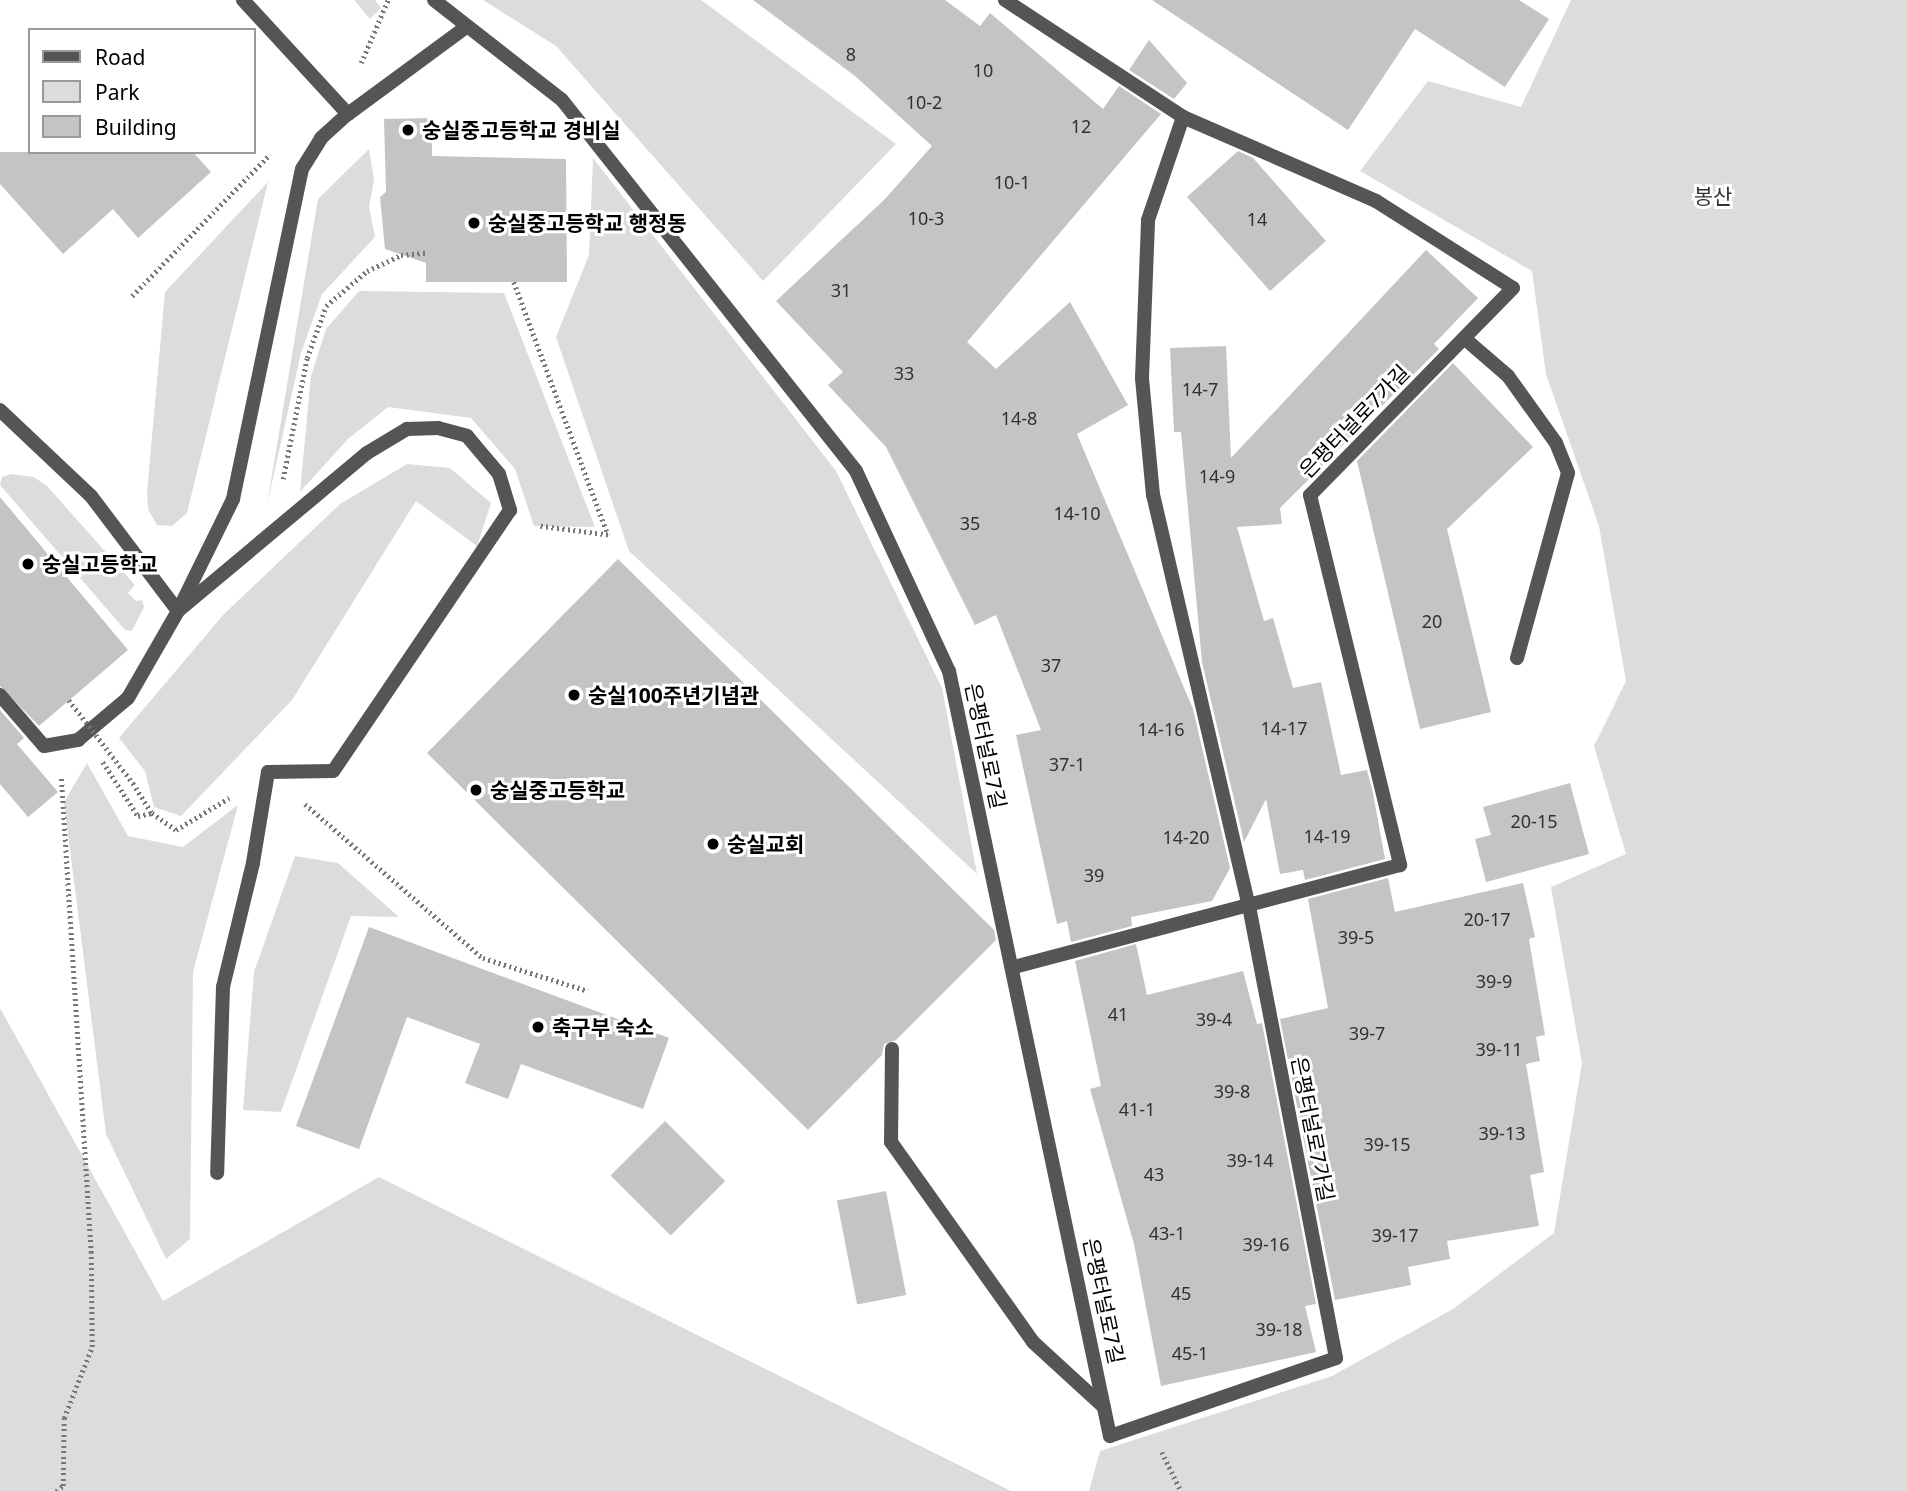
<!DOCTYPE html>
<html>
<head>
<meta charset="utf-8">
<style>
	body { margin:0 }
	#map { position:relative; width:1907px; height:1491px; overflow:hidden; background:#fff; font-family:"Noto Sans","Noto Sans KR",sans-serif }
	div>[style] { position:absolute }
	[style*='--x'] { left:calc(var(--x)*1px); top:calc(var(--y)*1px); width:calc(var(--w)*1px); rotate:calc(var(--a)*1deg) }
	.green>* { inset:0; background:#dcdcdc }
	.building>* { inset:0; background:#c4c4c4; transform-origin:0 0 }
	.path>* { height:4.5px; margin-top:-2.25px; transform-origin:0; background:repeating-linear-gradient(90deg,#777 0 2px,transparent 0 5.5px) }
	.service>* { height:14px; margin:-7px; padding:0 7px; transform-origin:7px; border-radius:7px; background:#555 }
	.minor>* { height:14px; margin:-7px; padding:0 7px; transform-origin:7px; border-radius:7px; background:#555 }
	.path-bridge>* { height:4.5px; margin-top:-2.25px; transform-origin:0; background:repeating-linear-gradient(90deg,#777 0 2px,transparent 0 5.5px) }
	.dots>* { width:19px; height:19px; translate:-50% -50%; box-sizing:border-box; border:4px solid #fff; border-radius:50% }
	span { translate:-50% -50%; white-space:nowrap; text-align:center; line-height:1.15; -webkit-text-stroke:6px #fff; paint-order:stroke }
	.number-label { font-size:18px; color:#313131 }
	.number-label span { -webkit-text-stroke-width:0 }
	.poi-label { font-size:21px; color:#000; font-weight:700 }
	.left { translate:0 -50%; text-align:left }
	.park-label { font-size:21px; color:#333 }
	.street-label { font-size:21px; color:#000 }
	.legend { position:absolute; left:28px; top:28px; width:228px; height:126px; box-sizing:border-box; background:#fff; border:2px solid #999; margin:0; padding:9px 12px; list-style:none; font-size:21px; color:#000 }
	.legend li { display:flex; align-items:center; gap:14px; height:35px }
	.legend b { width:35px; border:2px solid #999 }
</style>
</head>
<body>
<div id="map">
	<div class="green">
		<div style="clip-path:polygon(354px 0,375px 0,381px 8px,370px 19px)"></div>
		<div style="clip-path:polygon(483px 0,701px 0,896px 144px,763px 281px,556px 46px)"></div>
		<div style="clip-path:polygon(1571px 0,1907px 0,1907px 1491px,1089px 1491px,1100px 1451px,1332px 1376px,1453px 1309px,1554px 1233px,1582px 1063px,1551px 887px,1626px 854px,1594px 746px,1626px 681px,1599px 526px,1546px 374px,1532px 271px,1360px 171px,1428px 81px,1521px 107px)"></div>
		<div style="clip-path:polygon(369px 149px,374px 180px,369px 207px,375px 237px,322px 294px,301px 353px,267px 505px,318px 199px)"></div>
		<div style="clip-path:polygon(593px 158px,836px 471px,942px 688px,977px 874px,629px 551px,556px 337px,589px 255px)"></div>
		<div style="clip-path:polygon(268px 182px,187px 513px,172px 526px,157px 525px,148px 509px,147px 492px,165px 292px)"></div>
		<div style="clip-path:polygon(359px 291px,504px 293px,595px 527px,534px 526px,515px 469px,471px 418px,388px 407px,348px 439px,300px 492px,311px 376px,326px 329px)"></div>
		<div style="clip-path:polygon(407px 464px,450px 468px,491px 503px,477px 546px,416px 501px,292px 700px,181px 816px,154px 807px,145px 771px,119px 738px,224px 614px,340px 504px)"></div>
		<div style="clip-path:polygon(11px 474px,34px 477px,47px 486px,135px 585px,128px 593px,136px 601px,142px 600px,144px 607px,132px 631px,125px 630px,0 485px,2px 477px)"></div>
		<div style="clip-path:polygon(87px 763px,128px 836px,183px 847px,238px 805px,193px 972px,190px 1239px,166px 1259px,106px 1134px,64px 802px)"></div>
		<div style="clip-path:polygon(295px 856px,338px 863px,399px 917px,351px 916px,281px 1112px,243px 1110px,254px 972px)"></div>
		<div style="clip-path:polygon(0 1008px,163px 1301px,379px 1177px,1011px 1491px,0 1491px)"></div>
	</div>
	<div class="building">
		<div style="clip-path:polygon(753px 0,945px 0,980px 26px,990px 13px,1103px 109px,1119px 86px,1161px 114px,967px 342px,996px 369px,1070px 302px,1128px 405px,1077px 434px,1193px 709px,1230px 868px,1212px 901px,1131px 917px,1132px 926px,1071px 942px,1067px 921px,1057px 924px,1016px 735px,1041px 730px,996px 615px,975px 625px,886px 447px,828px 385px,843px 372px,776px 301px,885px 199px,932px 146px,855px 76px)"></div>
		<div style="clip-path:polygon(1152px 0,1519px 0,1549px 19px,1505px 87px,1415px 29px,1348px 130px)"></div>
		<div style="clip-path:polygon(1149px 40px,1187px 83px,1174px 99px,1129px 70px)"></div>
		<div style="clip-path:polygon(432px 118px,432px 156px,566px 159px,567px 282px,426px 282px,426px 263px,385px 249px,380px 197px,386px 192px,384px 119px)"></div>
		<div style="clip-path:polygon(1238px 151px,1253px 158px,1326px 241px,1270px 291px,1187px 197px)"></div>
		<div style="clip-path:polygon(0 152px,193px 152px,211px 172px,138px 238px,113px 209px,63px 254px,0 184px)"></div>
		<div style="clip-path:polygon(1426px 250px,1478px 298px,1434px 344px,1439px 349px,1280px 508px,1282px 524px,1237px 527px,1264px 621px,1273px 618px,1293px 688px,1321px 682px,1341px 775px,1367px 770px,1373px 793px,1385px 859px,1305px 880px,1303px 870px,1280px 874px,1266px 799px,1244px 842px,1202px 662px,1181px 432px,1174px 432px,1170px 348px,1226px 346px,1231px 458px)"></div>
		<div style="clip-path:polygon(1453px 363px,1533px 447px,1447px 529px,1491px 712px,1420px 729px,1357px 461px)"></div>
		<div style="clip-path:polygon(0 497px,128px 650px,39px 726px,0 686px)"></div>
		<div style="clip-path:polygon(618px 559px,994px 930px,996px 940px,896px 1040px,884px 1044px,882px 1055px,808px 1130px,427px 753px)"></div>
		<div style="clip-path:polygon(0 710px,24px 738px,17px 744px,58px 792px,28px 817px,0 784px)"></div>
		<div style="clip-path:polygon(1570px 783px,1589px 854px,1486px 882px,1475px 839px,1491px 835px,1483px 807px)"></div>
		<div style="clip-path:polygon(1388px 878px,1395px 912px,1523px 883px,1535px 937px,1529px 939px,1545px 1035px,1536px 1037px,1540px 1061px,1526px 1064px,1544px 1172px,1530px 1175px,1539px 1226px,1447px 1241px,1450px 1259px,1408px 1267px,1411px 1285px,1335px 1300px,1280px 1019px,1328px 1008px,1308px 899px)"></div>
		<div style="clip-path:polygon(369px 927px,669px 1038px,643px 1109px,521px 1064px,508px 1099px,465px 1083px,480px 1044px,407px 1017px,359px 1149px,296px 1126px)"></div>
		<div style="clip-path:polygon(1136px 944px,1147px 995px,1243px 971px,1257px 1024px,1262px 1023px,1316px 1304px,1305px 1306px,1316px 1352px,1161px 1386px,1134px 1244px,1090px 1089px,1101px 1086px,1075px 961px)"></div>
		<div style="left:665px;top:1121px;width:85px;height:77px;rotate:45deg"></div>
		<div style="left:886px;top:1191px;width:106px;height:50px;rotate:79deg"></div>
	</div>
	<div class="path">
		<div style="--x:361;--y:63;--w:69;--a:-66.8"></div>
		<div style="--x:514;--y:282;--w:270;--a:69.6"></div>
		<div style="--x:608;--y:535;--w:70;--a:-172.6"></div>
		<div style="--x:132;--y:296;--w:198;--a:-45.8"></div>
		<div style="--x:283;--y:479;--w:123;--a:-78.8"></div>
		<div style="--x:307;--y:358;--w:55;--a:-69.9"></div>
		<div style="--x:326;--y:306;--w:54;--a:-40.5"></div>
		<div style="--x:367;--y:271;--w:38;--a:-25"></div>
		<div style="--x:401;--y:255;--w:25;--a:-5"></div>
		<div style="--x:103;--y:762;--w:64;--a:57.1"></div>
		<div style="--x:138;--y:816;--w:14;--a:-12"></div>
		<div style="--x:152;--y:813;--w:29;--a:35"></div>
		<div style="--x:176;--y:830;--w:62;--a:-31.1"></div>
		<div style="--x:133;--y:783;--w:36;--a:58"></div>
		<div style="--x:305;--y:804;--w:235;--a:40.9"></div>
		<div style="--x:483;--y:958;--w:110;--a:17.4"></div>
		<div style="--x:1162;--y:1452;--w:43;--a:64"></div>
		<div style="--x:56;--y:1491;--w:9;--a:-36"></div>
		<div style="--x:63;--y:1486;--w:68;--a:-89.2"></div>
		<div style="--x:64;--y:1418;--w:76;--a:-68.5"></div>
		<div style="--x:92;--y:1347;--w:94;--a:-90.6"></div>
		<div style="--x:91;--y:1253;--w:478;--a:-93.6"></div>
	</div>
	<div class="service">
		<div style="--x:243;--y:0;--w:155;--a:47.4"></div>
		<div style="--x:1464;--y:338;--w:58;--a:40.8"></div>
		<div style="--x:1508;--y:376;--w:82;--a:54.4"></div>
		<div style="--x:1556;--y:443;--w:32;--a:68"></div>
		<div style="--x:1568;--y:473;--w:192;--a:105.4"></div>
		<div style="--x:0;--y:410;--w:125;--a:43.4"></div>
		<div style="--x:91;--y:496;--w:144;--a:52.9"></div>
		<div style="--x:178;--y:611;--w:246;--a:-39.9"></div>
		<div style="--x:367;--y:453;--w:47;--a:-31"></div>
		<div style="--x:407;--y:429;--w:31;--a:-2"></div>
		<div style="--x:438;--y:428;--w:30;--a:15"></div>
		<div style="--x:467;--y:436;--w:50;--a:49.9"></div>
		<div style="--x:499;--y:474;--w:38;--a:73"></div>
		<div style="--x:510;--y:510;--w:315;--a:124.1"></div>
		<div style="--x:333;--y:771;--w:65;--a:179.1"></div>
		<div style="--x:268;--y:772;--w:92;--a:99.4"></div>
		<div style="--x:253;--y:863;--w:128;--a:103.6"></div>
		<div style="--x:223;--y:987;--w:186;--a:91.8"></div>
		<div style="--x:0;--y:695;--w:67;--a:49.2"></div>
		<div style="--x:44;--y:746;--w:35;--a:-10"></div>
		<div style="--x:78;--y:740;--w:65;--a:-40"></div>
		<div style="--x:128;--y:698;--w:100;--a:-60.1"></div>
		<div style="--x:178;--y:611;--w:125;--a:-63.8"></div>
		<div style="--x:233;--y:499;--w:337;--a:-78.2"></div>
		<div style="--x:302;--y:169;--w:36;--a:-58"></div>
		<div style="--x:321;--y:138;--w:36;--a:-42"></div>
		<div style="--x:348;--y:114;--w:147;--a:-36.4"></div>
		<div style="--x:892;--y:1049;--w:93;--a:90.6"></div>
		<div style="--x:891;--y:1142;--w:245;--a:54.6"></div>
		<div style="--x:1033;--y:1342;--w:96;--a:42.5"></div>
	</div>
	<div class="minor">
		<div style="--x:434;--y:0;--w:162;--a:38"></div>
		<div style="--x:562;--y:100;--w:473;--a:51.6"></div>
		<div style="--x:856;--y:471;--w:221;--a:65.1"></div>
		<div style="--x:949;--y:671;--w:782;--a:78.12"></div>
		<div style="--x:1110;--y:1436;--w:239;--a:-19"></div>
		<div style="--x:1336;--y:1358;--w:459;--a:-100.9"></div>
		<div style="--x:1249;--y:907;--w:423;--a:-103.1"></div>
		<div style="--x:1153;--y:495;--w:118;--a:-95.4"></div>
		<div style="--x:1142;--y:378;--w:158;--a:-87.8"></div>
		<div style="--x:1148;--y:220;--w:109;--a:-71.2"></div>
		<div style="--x:1005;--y:0;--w:213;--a:33.3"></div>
		<div style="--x:1183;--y:117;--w:210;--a:23.5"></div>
		<div style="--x:1376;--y:201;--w:162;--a:32.4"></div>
		<div style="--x:1513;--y:288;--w:290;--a:134.4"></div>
		<div style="--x:1310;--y:495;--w:381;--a:76.3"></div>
		<div style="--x:1400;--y:865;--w:400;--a:165.2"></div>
	</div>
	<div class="path-bridge">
		<div style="--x:69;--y:700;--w:105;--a:52.4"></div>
	</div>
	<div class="dots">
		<div style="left:408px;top:130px;background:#000"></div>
		<div style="left:474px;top:223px;background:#000"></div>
		<div style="left:28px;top:564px;background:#000"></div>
		<div style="left:574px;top:695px;background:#000"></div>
		<div style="left:476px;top:790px;background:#000"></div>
		<div style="left:713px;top:844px;background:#000"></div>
		<div style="left:538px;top:1027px;background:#000"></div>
	</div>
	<div class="number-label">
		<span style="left:851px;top:54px">8</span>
		<span style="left:983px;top:70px">10</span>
		<span style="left:924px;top:102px">10-2</span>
		<span style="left:1081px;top:126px">12</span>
		<span style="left:1012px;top:182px">10-1</span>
		<span style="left:926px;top:218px">10-3</span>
		<span style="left:1257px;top:219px">14</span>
		<span style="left:841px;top:290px">31</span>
		<span style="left:904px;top:373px">33</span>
		<span style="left:1200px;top:389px">14-7</span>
		<span style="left:1019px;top:418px">14-8</span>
		<span style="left:1217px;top:476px">14-9</span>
		<span style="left:1077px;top:513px">14-10</span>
		<span style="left:970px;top:523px">35</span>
		<span style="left:1432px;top:621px">20</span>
		<span style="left:1051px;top:665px">37</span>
		<span style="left:1284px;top:728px">14-17</span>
		<span style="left:1161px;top:729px">14-16</span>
		<span style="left:1067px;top:764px">37-1</span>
		<span style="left:1534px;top:821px">20-15</span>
		<span style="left:1327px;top:836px">14-19</span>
		<span style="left:1186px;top:837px">14-20</span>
		<span style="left:1094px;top:875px">39</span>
		<span style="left:1487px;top:919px">20-17</span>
		<span style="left:1356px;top:937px">39-5</span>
		<span style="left:1494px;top:981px">39-9</span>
		<span style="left:1118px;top:1014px">41</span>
		<span style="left:1214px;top:1019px">39-4</span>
		<span style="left:1367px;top:1033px">39-7</span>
		<span style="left:1499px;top:1049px">39-11</span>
		<span style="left:1232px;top:1091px">39-8</span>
		<span style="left:1137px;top:1109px">41-1</span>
		<span style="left:1502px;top:1133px">39-13</span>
		<span style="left:1387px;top:1144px">39-15</span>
		<span style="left:1250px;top:1160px">39-14</span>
		<span style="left:1154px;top:1174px">43</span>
		<span style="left:1167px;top:1233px">43-1</span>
		<span style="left:1395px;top:1235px">39-17</span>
		<span style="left:1266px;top:1244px">39-16</span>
		<span style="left:1181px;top:1293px">45</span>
		<span style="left:1279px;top:1329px">39-18</span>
		<span style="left:1190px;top:1353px">45-1</span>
	</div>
	<div class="poi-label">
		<span class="left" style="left:422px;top:130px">숭실중고등학교 경비실</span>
		<span class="left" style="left:488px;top:223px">숭실중고등학교 행정동</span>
		<span class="left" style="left:42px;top:564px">숭실고등학교</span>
		<span class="left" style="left:588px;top:695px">숭실100주년기념관</span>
		<span class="left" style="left:490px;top:790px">숭실중고등학교</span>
		<span class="left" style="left:727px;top:844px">숭실교회</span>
		<span class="left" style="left:552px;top:1027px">축구부 숙소</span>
	</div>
	<div class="park-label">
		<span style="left:1713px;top:196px">봉산</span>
	</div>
	<div class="street-label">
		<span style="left:1354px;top:421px;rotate:-46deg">은평터널로7가길</span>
		<span style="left:986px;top:746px;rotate:78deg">은평터널로7길</span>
		<span style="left:1313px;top:1129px;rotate:79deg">은평터널로7가길</span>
		<span style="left:1104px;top:1301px;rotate:78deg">은평터널로7길</span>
	</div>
	<ul class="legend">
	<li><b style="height:9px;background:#555"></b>Road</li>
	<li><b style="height:19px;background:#dcdcdc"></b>Park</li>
	<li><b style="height:19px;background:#c4c4c4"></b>Building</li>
	</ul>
</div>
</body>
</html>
